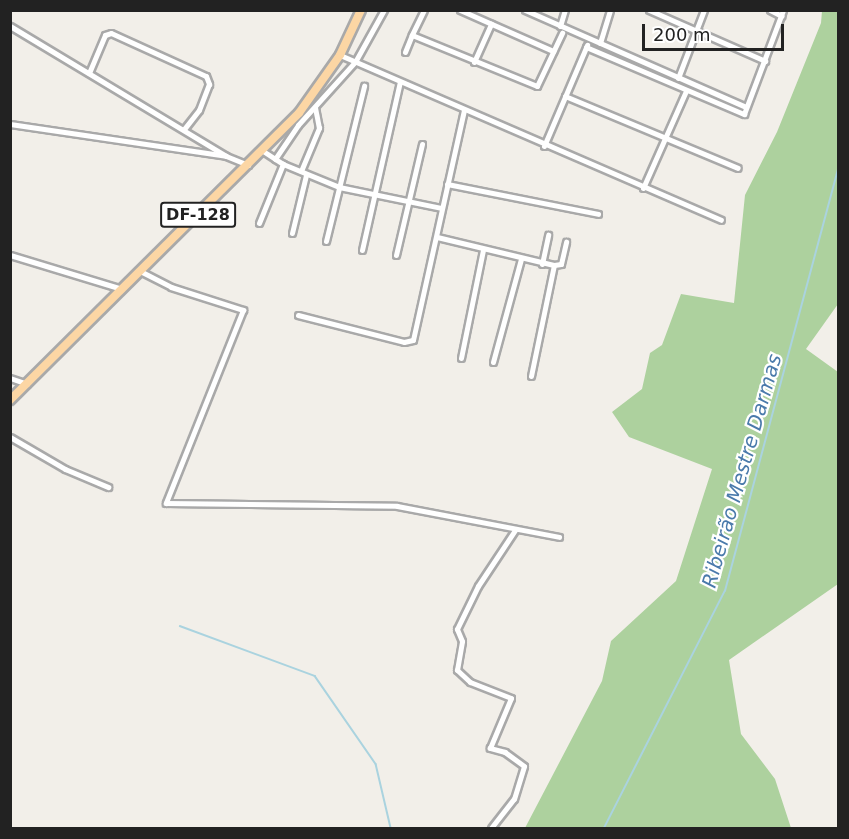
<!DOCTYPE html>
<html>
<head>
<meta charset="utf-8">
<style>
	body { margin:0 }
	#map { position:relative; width:849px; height:839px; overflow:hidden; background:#f2efe9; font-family:"DejaVu Sans",sans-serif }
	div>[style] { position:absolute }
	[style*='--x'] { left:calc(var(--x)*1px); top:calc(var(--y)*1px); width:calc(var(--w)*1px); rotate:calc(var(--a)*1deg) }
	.forest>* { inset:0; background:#add19e }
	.stream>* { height:1.5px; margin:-0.75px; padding:0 0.75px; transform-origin:0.75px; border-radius:0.75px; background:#aad3df }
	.roads { filter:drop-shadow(2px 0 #a9a9a9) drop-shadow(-2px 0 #a9a9a9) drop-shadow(0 2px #a9a9a9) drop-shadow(0 -2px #a9a9a9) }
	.minor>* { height:5px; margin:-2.5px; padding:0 2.5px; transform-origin:2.5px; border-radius:2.5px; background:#fff }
	.primary>* { height:8px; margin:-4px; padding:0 4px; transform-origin:4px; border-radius:4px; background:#fcd6a4 }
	span { translate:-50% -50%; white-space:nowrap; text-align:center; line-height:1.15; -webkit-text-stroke:4.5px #fff; paint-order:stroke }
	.shield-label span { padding:2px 4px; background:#fff; border:2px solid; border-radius:4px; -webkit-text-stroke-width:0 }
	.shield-label { font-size:16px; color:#222; font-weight:700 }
	.water-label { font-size:20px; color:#4a7aab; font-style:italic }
	.frame { position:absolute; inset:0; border:12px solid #222; pointer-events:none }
	.scale { position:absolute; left:642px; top:24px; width:142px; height:27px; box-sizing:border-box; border:3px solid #222; border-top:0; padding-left:8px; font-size:18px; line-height:21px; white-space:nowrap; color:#222; -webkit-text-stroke:4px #fff; paint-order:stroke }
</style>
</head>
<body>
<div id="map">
	<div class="forest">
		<div style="clip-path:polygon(822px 11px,838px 11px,838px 304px,806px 349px,838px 372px,838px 584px,729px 660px,741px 734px,775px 779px,791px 828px,525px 828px,602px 681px,611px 641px,676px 581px,712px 469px,629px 437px,612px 412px,642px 389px,650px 353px,662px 345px,681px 294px,734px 303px,745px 195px,777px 132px,821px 23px)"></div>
	</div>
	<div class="stream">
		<div style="--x:180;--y:626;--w:144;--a:20.3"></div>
		<div style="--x:315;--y:676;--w:107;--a:55.3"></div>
		<div style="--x:376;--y:764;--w:66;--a:76.8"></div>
		<div style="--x:604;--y:828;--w:266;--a:-63"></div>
		<div style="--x:725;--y:591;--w:436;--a:-75"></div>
	</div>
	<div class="roads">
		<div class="minor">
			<div style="--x:424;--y:10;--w:28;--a:116"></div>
			<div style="--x:412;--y:35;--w:135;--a:22.2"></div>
			<div style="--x:537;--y:86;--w:59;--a:-64.7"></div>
			<div style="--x:460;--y:10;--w:102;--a:23.8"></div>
			<div style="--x:525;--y:10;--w:241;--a:23.7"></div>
			<div style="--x:649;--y:10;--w:127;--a:23.7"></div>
			<div style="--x:770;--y:10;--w:13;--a:27"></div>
			<div style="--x:10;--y:26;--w:252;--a:31"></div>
			<div style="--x:560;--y:26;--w:17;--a:-73"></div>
			<div style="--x:600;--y:43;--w:34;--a:-73"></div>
			<div style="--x:586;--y:47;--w:172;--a:23"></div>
			<div style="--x:744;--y:114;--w:111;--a:-69.4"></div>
			<div style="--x:405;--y:52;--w:18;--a:-68"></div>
			<div style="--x:340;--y:55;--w:415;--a:23.4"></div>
			<div style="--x:474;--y:62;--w:42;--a:-65.9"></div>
			<div style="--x:89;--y:73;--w:41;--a:-67.2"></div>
			<div style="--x:105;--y:35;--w:6;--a:-18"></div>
			<div style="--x:111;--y:33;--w:104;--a:24.4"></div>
			<div style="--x:206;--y:76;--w:9;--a:69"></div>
			<div style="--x:209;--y:84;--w:28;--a:111"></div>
			<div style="--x:199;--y:110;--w:24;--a:128"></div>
			<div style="--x:678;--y:78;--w:73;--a:-69.1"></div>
			<div style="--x:565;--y:96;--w:187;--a:22.6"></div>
			<div style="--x:10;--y:124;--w:218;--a:8.4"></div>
			<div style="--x:226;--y:156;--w:24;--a:22"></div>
			<div style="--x:544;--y:146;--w:110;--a:-66.9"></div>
			<div style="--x:263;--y:151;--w:24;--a:33"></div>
			<div style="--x:283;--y:164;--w:61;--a:22.3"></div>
			<div style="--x:339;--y:187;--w:104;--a:11.6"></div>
			<div style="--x:275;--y:159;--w:41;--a:-55.9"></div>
			<div style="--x:298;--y:125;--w:85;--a:-47.9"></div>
			<div style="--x:355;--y:62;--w:60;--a:-60.9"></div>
			<div style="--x:301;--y:171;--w:47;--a:-67.3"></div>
			<div style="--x:319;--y:128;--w:21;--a:-101"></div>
			<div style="--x:447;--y:184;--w:154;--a:11.2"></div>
			<div style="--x:643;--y:188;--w:106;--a:-66.1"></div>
			<div style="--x:259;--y:223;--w:64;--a:-67.9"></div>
			<div style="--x:292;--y:233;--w:60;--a:-76.4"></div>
			<div style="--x:437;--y:237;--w:120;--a:13.5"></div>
			<div style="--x:554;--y:265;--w:7;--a:-8"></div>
			<div style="--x:561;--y:264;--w:23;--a:-77"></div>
			<div style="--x:326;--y:241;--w:160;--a:-76.2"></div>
			<div style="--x:362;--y:250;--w:172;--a:-77.3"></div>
			<div style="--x:10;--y:255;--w:117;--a:16.9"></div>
			<div style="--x:396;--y:255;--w:114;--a:-76.8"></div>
			<div style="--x:542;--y:264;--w:30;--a:-78"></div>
			<div style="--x:140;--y:271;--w:35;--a:27"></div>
			<div style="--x:171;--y:287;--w:76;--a:17.7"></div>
			<div style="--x:243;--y:310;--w:208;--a:111.8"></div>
			<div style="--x:166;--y:503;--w:231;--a:0.7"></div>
			<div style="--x:397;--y:506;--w:165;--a:10.8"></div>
			<div style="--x:298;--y:315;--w:109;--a:14.3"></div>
			<div style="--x:404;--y:342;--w:9;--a:-13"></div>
			<div style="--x:413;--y:340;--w:236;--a:-77.5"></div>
			<div style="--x:461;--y:358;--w:110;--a:-78.5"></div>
			<div style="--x:493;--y:362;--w:107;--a:-74.8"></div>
			<div style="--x:531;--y:376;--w:113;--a:-78.3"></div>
			<div style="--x:10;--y:378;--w:18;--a:19"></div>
			<div style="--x:10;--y:437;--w:64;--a:30.2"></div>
			<div style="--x:65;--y:469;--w:47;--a:22.7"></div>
			<div style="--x:491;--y:828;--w:37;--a:-52"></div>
			<div style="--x:514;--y:799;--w:34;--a:-73"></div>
			<div style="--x:524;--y:766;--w:24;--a:-144"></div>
			<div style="--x:505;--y:752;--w:16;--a:-165"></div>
			<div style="--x:490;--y:748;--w:54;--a:-67.2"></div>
			<div style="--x:511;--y:698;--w:44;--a:-158.7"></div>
			<div style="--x:470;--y:682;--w:18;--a:-137"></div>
			<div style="--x:457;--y:670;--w:29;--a:-80"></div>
			<div style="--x:462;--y:641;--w:13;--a:-113"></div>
			<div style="--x:457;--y:629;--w:48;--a:-64"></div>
			<div style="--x:478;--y:586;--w:67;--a:-56.5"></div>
		</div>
		<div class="primary">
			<div style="--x:10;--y:400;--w:407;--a:-44.8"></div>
			<div style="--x:299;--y:113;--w:71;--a:-54.7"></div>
			<div style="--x:340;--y:55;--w:50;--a:-65"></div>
		</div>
	</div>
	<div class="shield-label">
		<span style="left:198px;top:215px">DF-128</span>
	</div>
	<div class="water-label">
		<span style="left:742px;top:471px;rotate:-74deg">Ribeirão Mestre Darmas</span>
	</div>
	<div class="frame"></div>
	<div class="scale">200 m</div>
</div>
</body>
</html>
